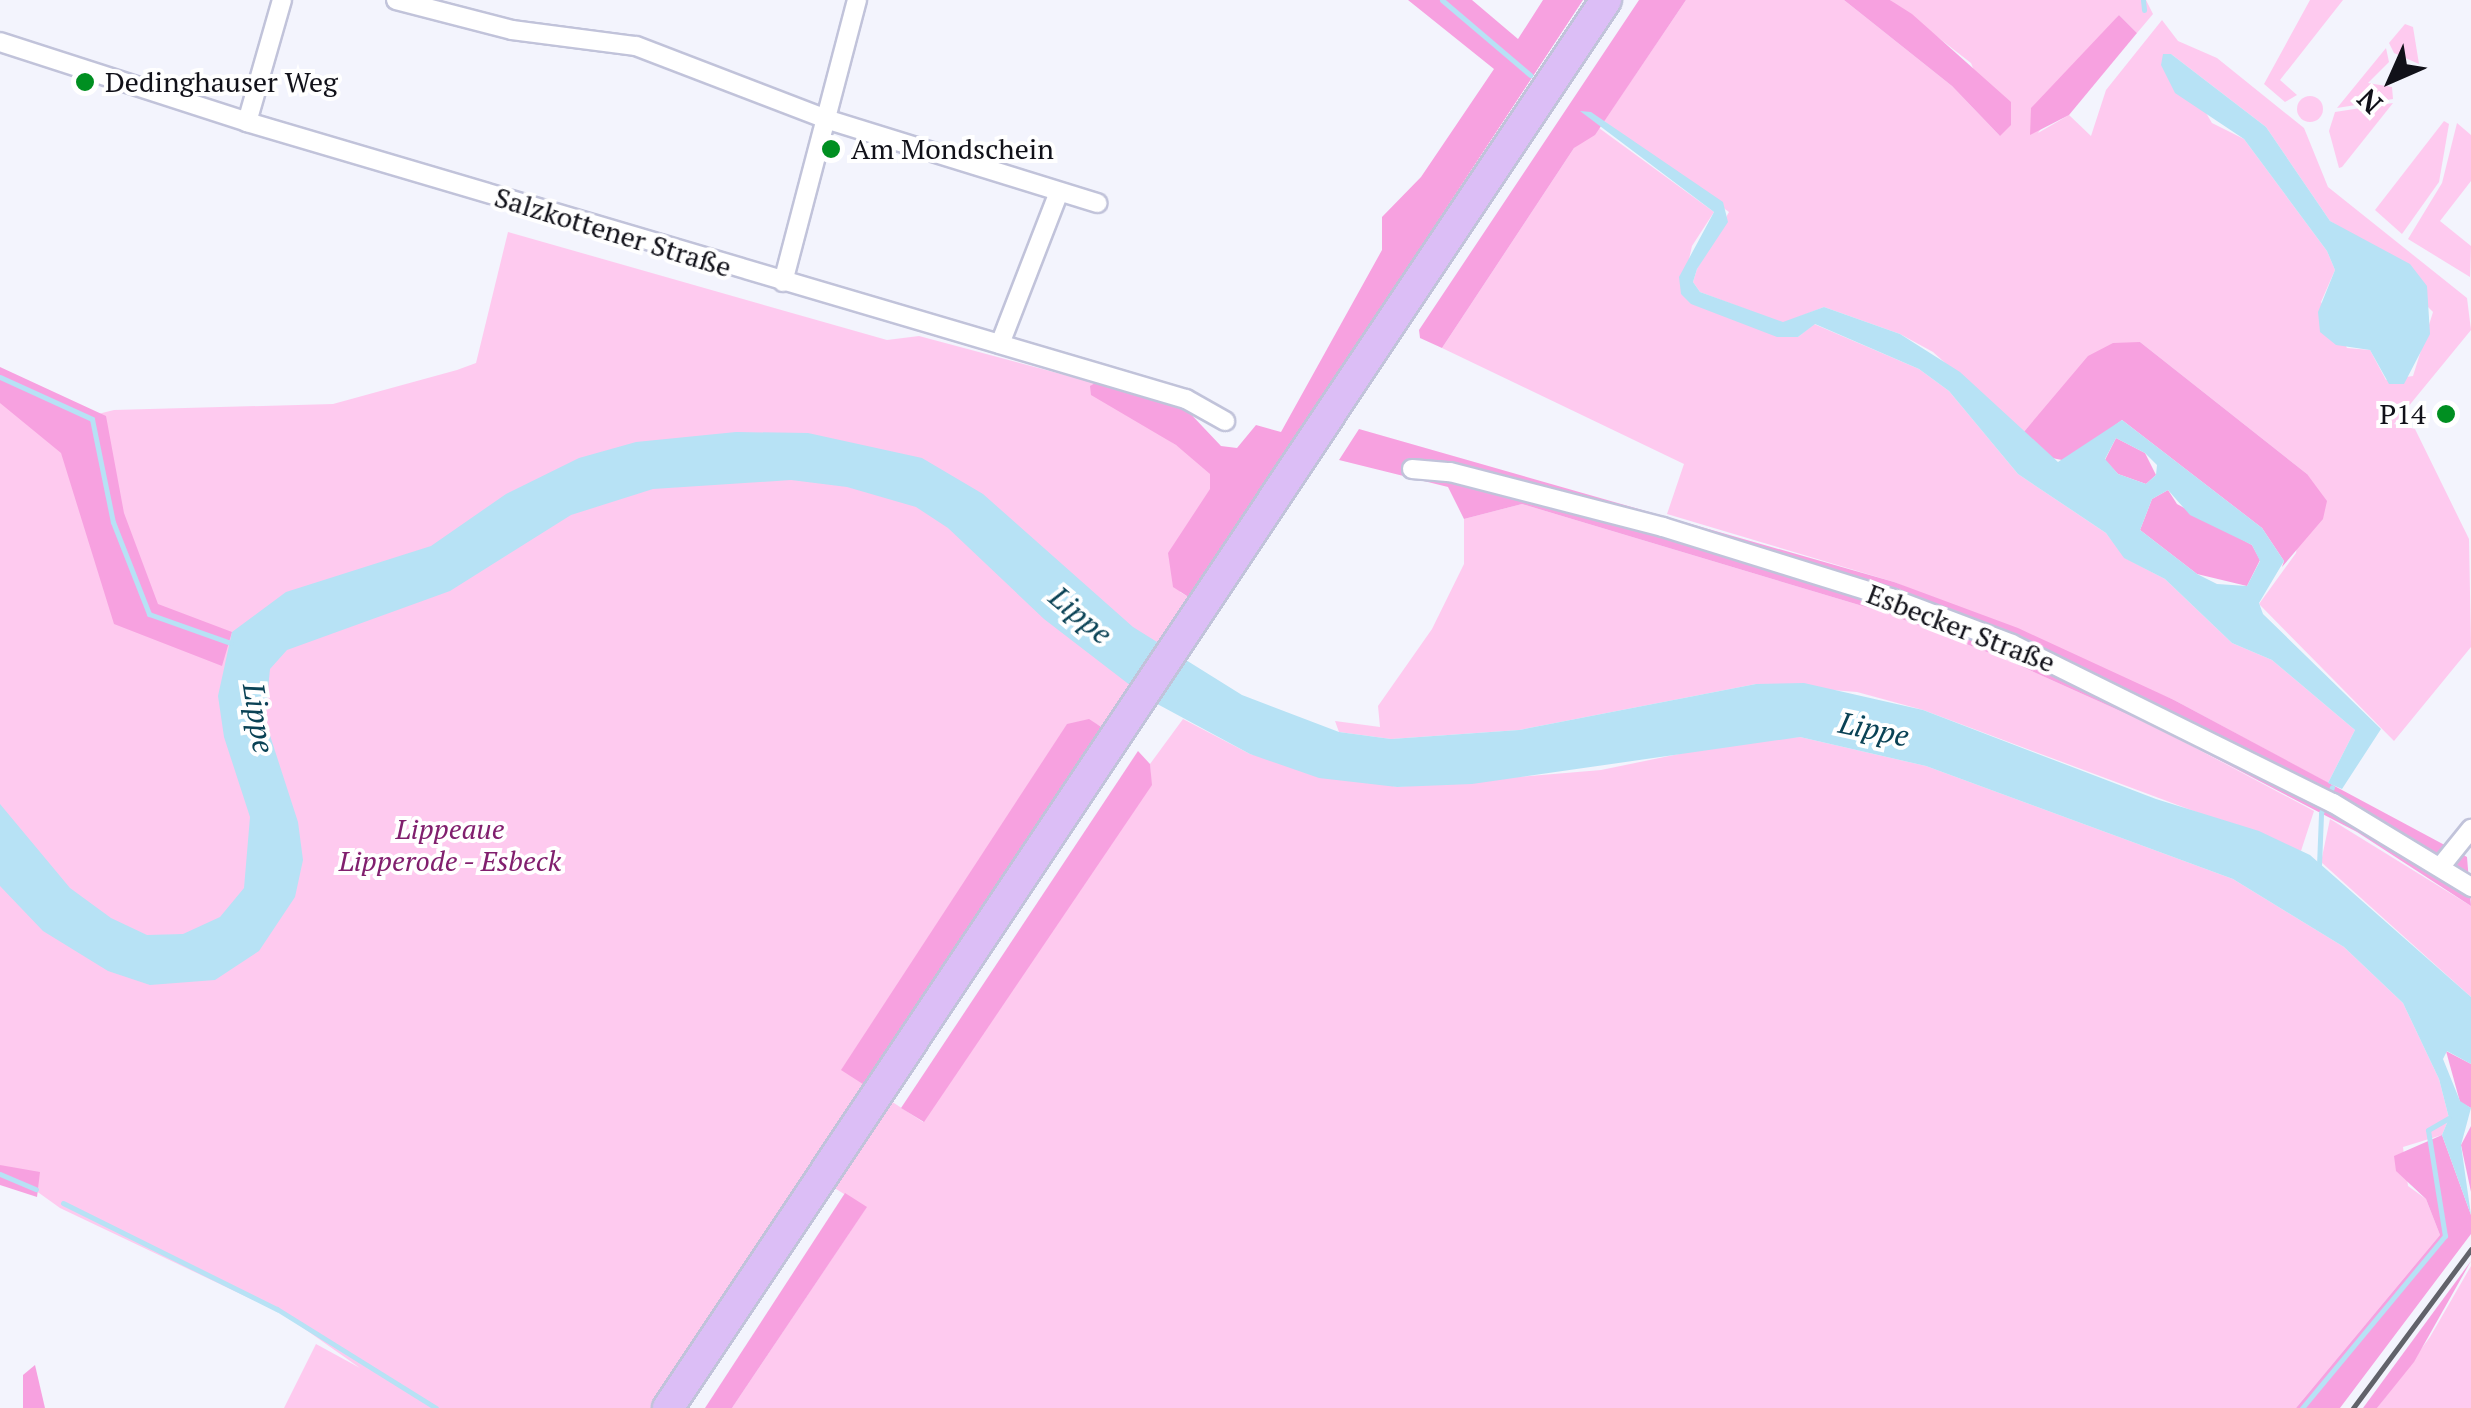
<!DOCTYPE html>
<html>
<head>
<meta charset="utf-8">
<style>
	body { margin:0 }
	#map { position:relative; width:2471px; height:1408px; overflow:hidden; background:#f3f4fd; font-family:"PT Serif",serif }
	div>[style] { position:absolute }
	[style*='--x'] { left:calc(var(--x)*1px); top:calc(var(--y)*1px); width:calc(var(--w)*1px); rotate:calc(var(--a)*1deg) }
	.green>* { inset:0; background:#fecaef }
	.round { border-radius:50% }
	.forest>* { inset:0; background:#f7a1e0 }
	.water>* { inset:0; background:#b7e2f5 }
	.stream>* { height:5px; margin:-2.5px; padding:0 2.5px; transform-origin:2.5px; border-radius:2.5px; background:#b7e2f5 }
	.roads { filter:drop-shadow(2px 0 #c1c3da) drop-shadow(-2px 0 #c1c3da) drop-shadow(0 2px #c1c3da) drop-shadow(0 -2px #c1c3da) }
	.minor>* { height:18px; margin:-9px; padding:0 9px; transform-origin:9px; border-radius:9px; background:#fff }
	.trunk>* { height:30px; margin:-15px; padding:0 15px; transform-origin:15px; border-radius:15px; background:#dcbef6 }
	.rail>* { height:5px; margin:-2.5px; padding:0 2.5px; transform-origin:2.5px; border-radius:2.5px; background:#61626a }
	.dots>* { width:28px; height:28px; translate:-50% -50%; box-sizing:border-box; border:5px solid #fff; border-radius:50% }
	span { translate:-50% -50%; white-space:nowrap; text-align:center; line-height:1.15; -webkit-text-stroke:8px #fff; paint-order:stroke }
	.poi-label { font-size:28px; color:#111119 }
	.left { translate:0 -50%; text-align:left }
	.right { translate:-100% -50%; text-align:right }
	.street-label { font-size:28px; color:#111119 }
	.park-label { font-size:28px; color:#811f6e; font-style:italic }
	.water-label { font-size:30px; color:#0a4255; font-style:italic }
	.north { position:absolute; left:2341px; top:30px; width:100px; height:100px; -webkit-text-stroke:8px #fff; paint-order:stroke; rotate:225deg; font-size:28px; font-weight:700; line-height:40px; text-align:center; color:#111119 }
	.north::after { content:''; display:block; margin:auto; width:35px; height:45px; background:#111119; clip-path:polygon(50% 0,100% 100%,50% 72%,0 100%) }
</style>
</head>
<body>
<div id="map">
	<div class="green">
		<div style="clip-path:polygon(evenodd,1686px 0,1844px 0,1952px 86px,2000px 136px,1971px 63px,1890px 0,2146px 0,2153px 14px,2137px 33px,2119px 15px,2038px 133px,2069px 115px,2091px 136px,2106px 90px,2162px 20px,2178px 41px,2217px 58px,2304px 128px,2328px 187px,2467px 298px,2471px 330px,2394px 424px,2415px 429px,2469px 539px,2471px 647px,2394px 741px,2259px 604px,2296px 553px,2307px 474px,2140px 342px,2053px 399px,2023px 433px,1933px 352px,1900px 334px,1824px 307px,1783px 323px,1700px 292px,1693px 282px,1697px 269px,1729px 212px,1604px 121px,1686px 0,2171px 54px,2266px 127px,2330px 221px,2362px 241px,2433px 312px,2413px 376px,2386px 380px,2370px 350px,2347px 348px,2321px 302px,2335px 270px,2327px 251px,2244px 139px,2212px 123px,2171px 54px)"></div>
		<div style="clip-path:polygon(2310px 0,2343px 0,2280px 80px,2297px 95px,2285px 102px,2264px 84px)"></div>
		<div style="clip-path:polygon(2405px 24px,2413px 27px,2419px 64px,2394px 53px,2389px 43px)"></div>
		<div style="clip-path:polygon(2386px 48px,2389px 62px,2368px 83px,2392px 87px,2393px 99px,2337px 108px)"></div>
		<div class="round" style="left:2297px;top:96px;width:26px;height:26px"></div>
		<div style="clip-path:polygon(2393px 103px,2342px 167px,2339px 168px,2329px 131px,2335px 112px)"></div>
		<div style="clip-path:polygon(2444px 121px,2449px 124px,2439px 182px,2402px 234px,2375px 210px)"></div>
		<div style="clip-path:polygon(2457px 123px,2471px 135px,2471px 181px,2440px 221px,2471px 246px,2470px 277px,2408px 239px,2442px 183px)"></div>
		<div style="clip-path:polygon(1599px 128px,1714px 212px,1692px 246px,1681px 294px,1798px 337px,1814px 324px,1919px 369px,1949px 391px,2018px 474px,2106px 533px,2125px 558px,2165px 579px,2232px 643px,2272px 660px,2355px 730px,2328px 783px,2174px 700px,1894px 582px,1667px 514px,1684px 464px,1442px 348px,1574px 148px)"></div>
		<div style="clip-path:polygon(508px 232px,887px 340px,919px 336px,1125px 391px,1167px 439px,1223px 476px,1180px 592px,1190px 598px,1106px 729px,1088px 720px,842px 1069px,923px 1122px,1151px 785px,1150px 764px,1183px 719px,1250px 754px,1397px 787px,1601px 770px,1747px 740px,1800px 737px,1926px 766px,2233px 879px,2344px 947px,2403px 1003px,2439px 1079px,2449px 1118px,2442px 1135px,2403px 1147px,2408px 1186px,2426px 1199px,2440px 1235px,2296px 1408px,732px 1408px,866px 1208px,811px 1173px,653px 1408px,284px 1408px,316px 1344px,360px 1368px,285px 1315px,60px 1208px,0 1165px,0 378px,86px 417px,114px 410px,333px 404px,457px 370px,476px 363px)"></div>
		<div style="clip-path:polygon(1522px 504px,1886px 613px,2005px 659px,2158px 728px,2314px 811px,2301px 851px,1923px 710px,1857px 692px,1756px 684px,1519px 730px,1391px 739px,1339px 732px,1335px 721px,1380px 727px,1378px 706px,1432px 629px,1464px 564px,1464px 519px)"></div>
		<div style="clip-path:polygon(2330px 819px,2471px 906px,2471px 997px,2321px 862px)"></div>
		<div style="clip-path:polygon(2471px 1266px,2471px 1408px,2377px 1408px,2430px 1337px)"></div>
	</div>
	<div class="forest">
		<div style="clip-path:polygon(1408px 0,1472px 0,1518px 39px,1543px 0,1583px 0,1190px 598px,1173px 587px,1168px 553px,1210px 489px,1210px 474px,1176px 445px,1091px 395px,1090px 386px,1097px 382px,1185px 408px,1221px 446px,1237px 448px,1256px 425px,1281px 432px,1382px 250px,1382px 217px,1421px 177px,1494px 69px)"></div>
		<div style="clip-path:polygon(1639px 0,1686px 0,1595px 135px,1574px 148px,1442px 348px,1420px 338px,1419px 330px)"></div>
		<div style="clip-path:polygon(1844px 0,1890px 0,1912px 14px,2011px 102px,2011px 125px,2000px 136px,1952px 86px)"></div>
		<div style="clip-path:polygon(2119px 15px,2137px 33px,2069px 115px,2030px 135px,2031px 108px)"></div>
		<div style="clip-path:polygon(2140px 342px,2307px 474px,2327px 501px,2323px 519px,2282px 567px,2284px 561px,2262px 528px,2122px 420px,2067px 461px,2047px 457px,2023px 433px,2088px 356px,2113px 343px)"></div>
		<div style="clip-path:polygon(0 367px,106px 416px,124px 513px,158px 604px,232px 632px,222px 666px,114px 624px,61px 453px,0 403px)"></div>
		<div style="clip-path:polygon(1359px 429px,1894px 582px,2018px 628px,2174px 700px,2467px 857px,2471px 906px,2357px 832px,2158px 728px,2005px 659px,1886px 613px,1522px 504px,1464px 519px,1448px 487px,1339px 460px)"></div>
		<div style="clip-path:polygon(2116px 438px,2145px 453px,2156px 475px,2146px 484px,2118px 474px,2105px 460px)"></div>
		<div style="clip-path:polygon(2168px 490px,2177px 504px,2252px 545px,2260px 560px,2247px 586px,2197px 574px,2140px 530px,2152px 499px)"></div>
		<div style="clip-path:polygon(1089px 719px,1106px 730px,869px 1088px,841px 1070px,1067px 724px)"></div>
		<div style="clip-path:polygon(1138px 751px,1150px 764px,1152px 785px,924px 1122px,901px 1108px)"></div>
		<div style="clip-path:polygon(2446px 1051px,2471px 1064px,2471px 1108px,2460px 1102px)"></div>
		<div style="clip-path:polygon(2471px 1126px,2471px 1192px,2461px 1145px)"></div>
		<div style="clip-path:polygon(2442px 1135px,2471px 1215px,2471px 1234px,2340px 1408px,2296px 1408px,2440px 1235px,2426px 1199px,2396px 1171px,2394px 1156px)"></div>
		<div style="clip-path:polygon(0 1165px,40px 1172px,37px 1197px,0 1185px)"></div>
		<div style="clip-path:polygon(845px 1193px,867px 1207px,732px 1408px,705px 1408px)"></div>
		<div style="clip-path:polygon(2471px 1261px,2414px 1362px,2377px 1408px,2363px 1408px)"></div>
		<div style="clip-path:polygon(35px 1365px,45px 1408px,23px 1408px,23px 1375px)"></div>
	</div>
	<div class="water">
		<div style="clip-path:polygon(2163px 54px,2171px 54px,2266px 127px,2330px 221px,2410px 264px,2427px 286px,2430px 334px,2404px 384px,2389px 384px,2370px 350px,2336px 345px,2320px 332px,2318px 312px,2335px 270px,2327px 251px,2244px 139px,2175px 93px,2161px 65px)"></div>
		<div style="clip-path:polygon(evenodd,1580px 111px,1591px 112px,1723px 202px,1728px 222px,1697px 269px,1693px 282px,1700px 292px,1783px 322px,1824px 307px,1900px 334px,1960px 372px,2058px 462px,2122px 420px,2262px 528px,2284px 561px,2259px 603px,2263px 614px,2381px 729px,2342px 789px,2328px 783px,2355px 730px,2272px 660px,2232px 643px,2165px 579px,2124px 558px,2106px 533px,2018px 474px,1949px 391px,1919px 369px,1815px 324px,1798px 337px,1777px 337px,1691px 304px,1681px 294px,1679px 277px,1714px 212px,1580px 111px,2116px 438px,2145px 453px,2157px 465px,2156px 475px,2146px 484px,2118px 474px,2105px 459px,2116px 438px,1580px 111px,2168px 490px,2190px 515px,2252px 545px,2260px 561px,2247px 586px,2217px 584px,2197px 574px,2140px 530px,2152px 499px,2168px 490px)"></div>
		<div style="clip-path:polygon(736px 432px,808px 433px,922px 458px,983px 494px,1133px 627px,1242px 695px,1339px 732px,1391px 739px,1519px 730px,1756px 684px,1804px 683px,1923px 710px,2156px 799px,2259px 831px,2310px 855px,2471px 997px,2471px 1064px,2447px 1051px,2443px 1059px,2460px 1101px,2471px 1108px,2461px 1145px,2471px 1215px,2442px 1135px,2449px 1118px,2439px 1079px,2403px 1003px,2344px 947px,2233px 879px,1926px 766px,1800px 737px,1472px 784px,1397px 787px,1319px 778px,1250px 754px,1148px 699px,1044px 619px,948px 528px,916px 507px,847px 487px,791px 480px,653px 489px,571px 515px,450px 591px,287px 650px,270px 669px,265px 720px,298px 822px,303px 860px,295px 897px,259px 951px,215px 980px,150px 985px,108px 971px,43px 931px,0 886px,0 804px,70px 888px,111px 918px,147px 935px,183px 934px,220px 917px,244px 888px,250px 817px,224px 737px,218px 696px,232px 632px,286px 592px,431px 546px,506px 494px,579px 458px,636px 442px)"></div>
	</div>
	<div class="stream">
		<div style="--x:1442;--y:0;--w:116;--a:40.4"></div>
		<div style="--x:2143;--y:0;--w:10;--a:84"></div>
		<div style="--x:0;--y:377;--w:101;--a:24.5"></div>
		<div style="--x:92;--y:419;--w:105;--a:78.5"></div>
		<div style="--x:113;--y:522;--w:99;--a:68.6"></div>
		<div style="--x:149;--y:614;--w:87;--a:19.5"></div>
		<div style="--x:2319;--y:866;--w:53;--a:-87.8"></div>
		<div style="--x:2321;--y:813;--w:28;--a:-67"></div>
		<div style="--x:0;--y:1174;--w:39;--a:23"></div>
		<div style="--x:63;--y:1203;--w:239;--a:26.4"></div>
		<div style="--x:277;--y:1309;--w:187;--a:31.9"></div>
		<div style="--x:2302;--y:1408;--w:224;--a:-50.3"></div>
		<div style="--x:2445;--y:1236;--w:107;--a:-99.1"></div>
		<div style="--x:2428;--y:1130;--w:24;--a:-30"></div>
	</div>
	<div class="roads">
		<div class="minor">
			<div style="--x:396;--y:0;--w:120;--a:14.5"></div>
			<div style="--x:512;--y:30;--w:125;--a:7.4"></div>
			<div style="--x:636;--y:46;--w:207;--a:21"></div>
			<div style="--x:829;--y:120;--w:281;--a:17.2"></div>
			<div style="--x:0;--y:42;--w:260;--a:17.9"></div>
			<div style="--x:247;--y:122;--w:979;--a:16.44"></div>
			<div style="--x:1186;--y:399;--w:45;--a:29.4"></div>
			<div style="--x:247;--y:122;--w:127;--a:-74"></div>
			<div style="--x:783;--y:282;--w:292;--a:-75.3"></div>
			<div style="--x:1000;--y:344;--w:163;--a:-68.8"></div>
			<div style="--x:1412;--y:469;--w:38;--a:5"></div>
			<div style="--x:1450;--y:472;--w:220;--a:14.5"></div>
			<div style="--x:1663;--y:527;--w:239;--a:17.3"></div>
			<div style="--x:1891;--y:598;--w:129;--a:20.8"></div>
			<div style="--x:2012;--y:644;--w:358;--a:26.4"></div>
			<div style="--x:2333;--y:803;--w:162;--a:31.3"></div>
			<div style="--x:2441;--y:866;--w:48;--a:-51"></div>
		</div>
		<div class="trunk">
			<div style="--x:668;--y:1408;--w:1692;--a:-56.33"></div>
		</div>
	</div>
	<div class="rail">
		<div style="--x:2353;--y:1408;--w:198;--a:-53.4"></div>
	</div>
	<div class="dots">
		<div style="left:85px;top:82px;background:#008f21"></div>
		<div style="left:831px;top:149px;background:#008f21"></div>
		<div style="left:2446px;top:414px;background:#008f21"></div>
	</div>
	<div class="poi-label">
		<span class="left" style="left:105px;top:82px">Dedinghauser Weg</span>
		<span class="left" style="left:851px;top:149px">Am Mondschein</span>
		<span class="right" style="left:2426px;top:414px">P14</span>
	</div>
	<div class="street-label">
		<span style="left:613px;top:232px;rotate:17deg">Salzkottener Straße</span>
		<span style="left:1961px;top:628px;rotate:21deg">Esbecker Straße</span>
	</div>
	<div class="park-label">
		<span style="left:450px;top:845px">Lippeaue<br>Lipperode - Esbeck</span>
	</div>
	<div class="water-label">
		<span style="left:1081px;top:615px;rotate:40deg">Lippe</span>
		<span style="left:259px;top:718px;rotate:81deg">Lippe</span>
		<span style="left:1874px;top:729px;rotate:12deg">Lippe</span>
	</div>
	<div class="north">N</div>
</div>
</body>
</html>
